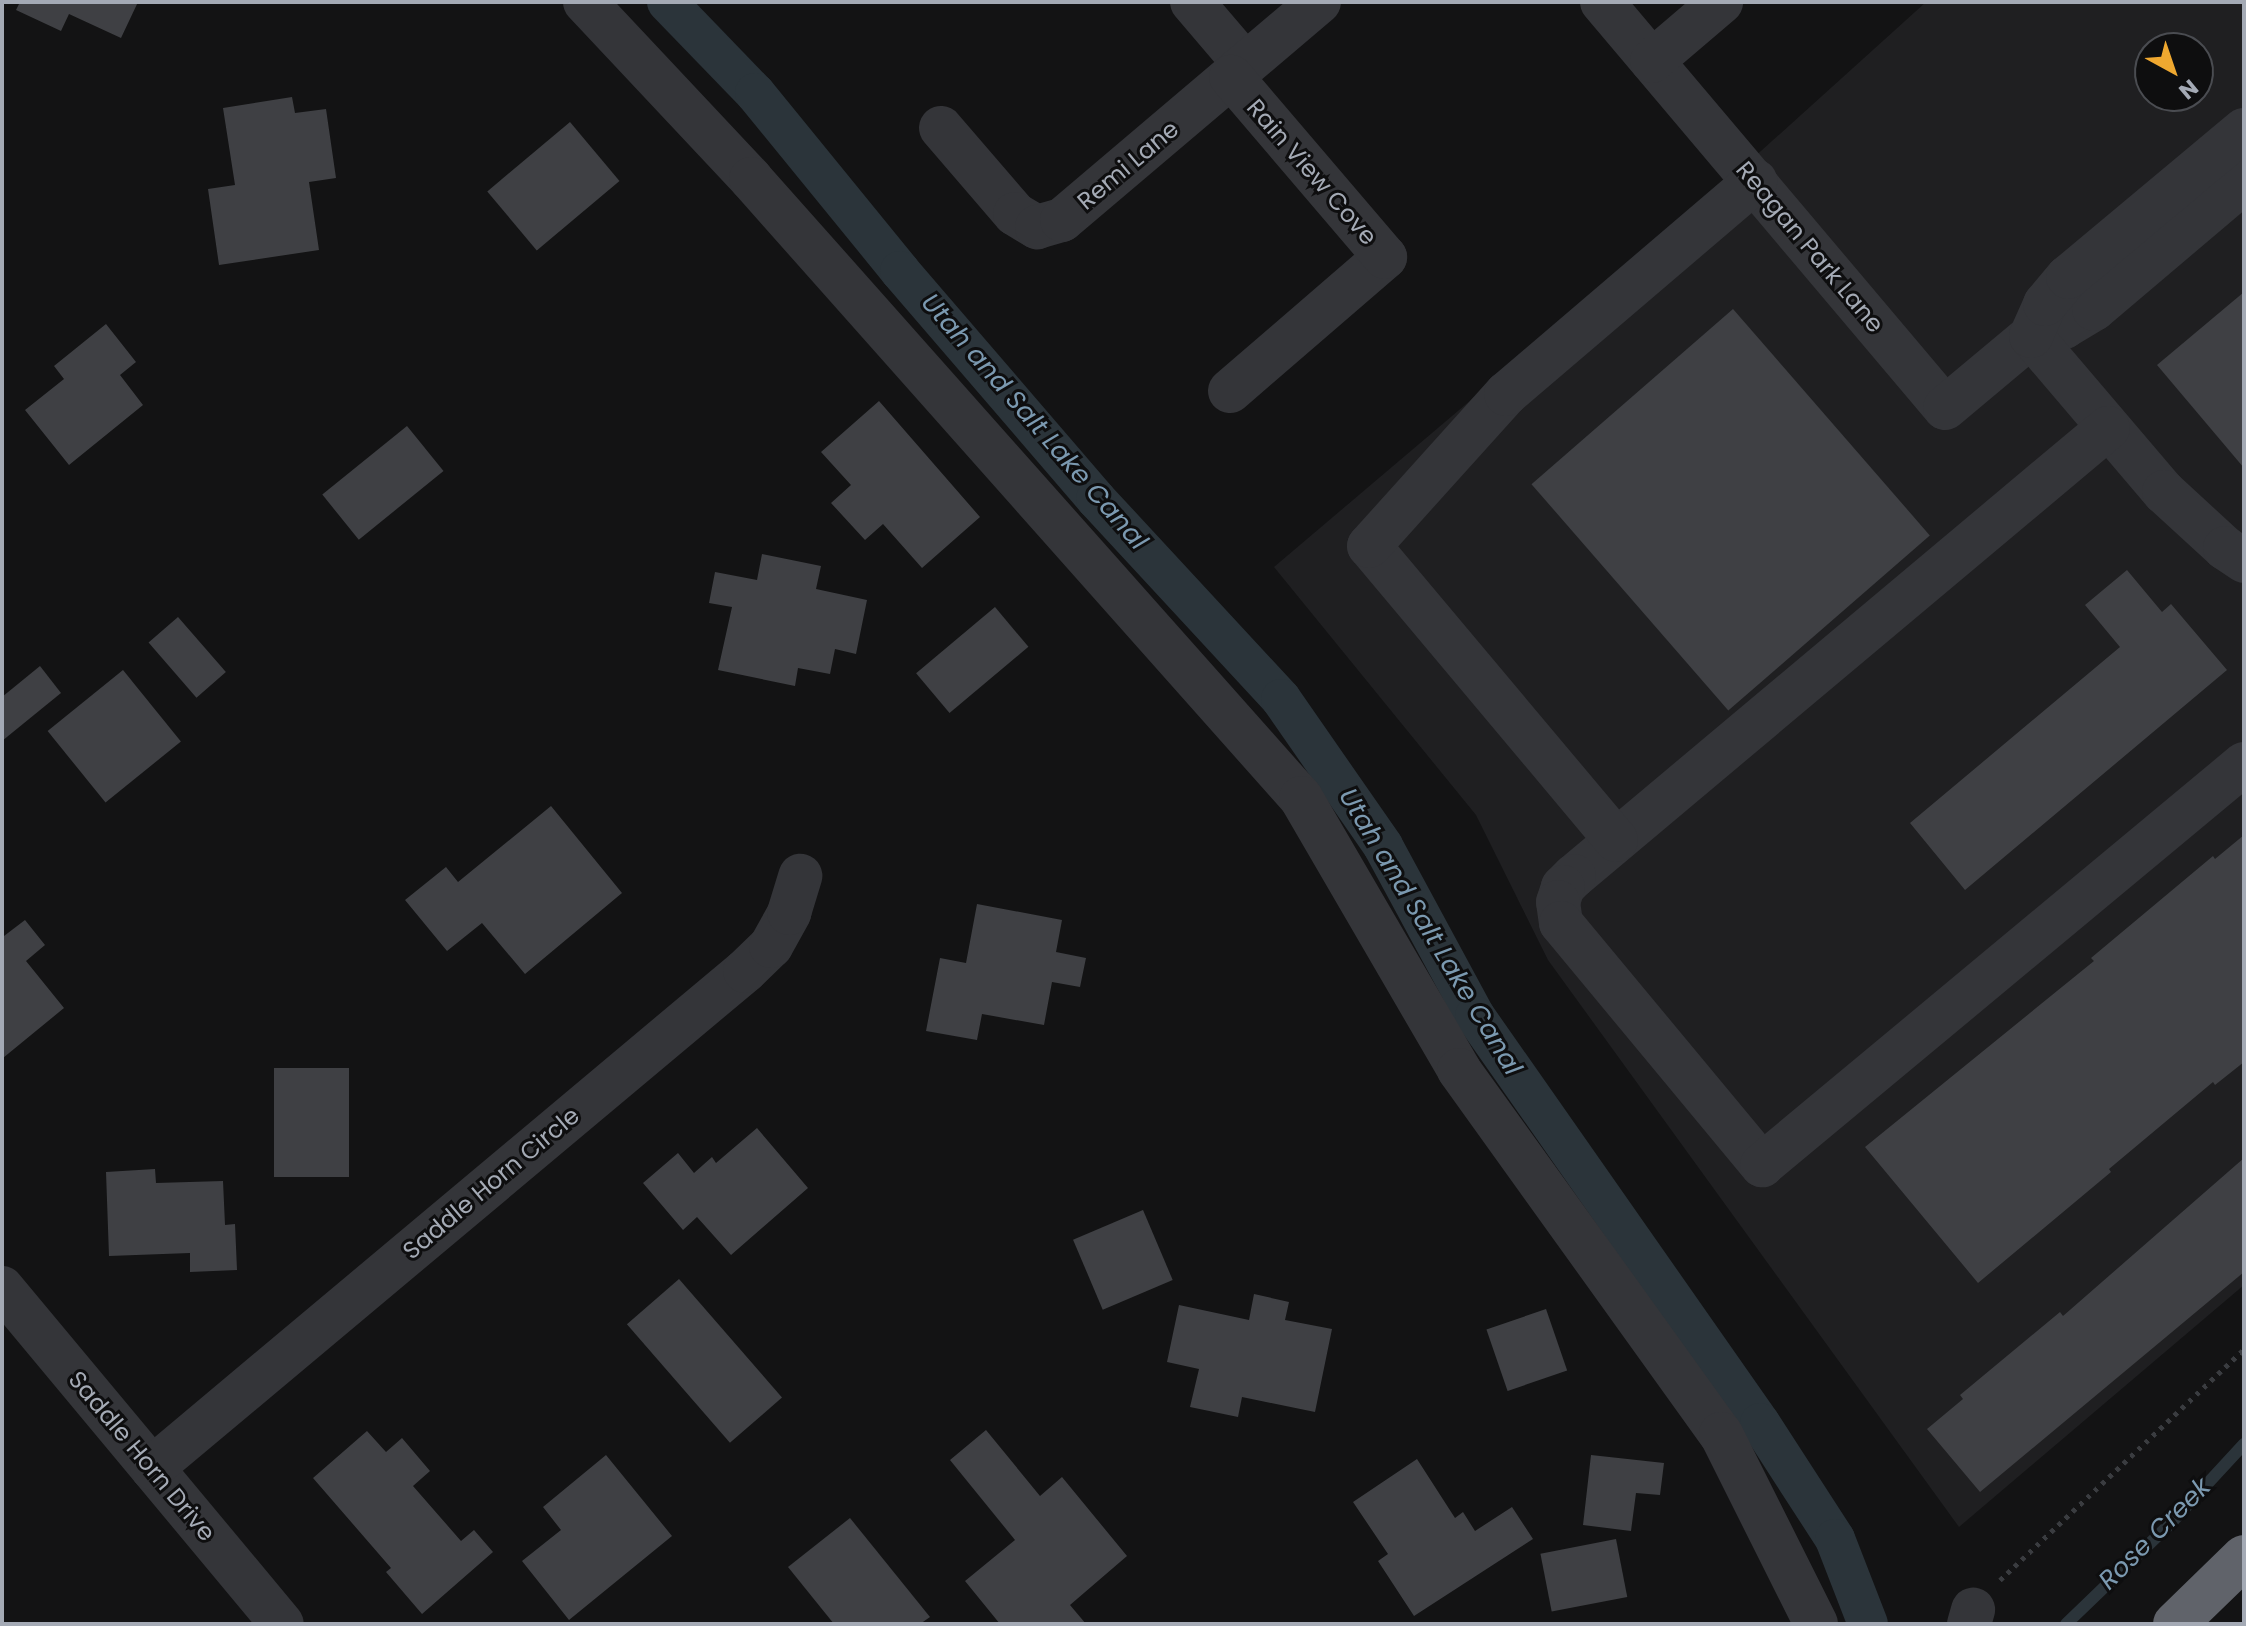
<!DOCTYPE html>
<html>
<head>
<meta charset="utf-8">
<style>
	body { margin:0 }
	#map { position:relative; width:2246px; height:1626px; overflow:hidden; background:#131314; font-family:Poppins,sans-serif }
	div>[style] { position:absolute }
	[style*='--x'] { left:calc(var(--x)*1px); top:calc(var(--y)*1px); width:calc(var(--w)*1px); rotate:calc(var(--a)*1deg) }
	.built>* { inset:0; background:#1f1f21 }
	.stream>* { height:12px; margin:-6px; padding:0 6px; transform-origin:6px; border-radius:6px; background:#2b343a }
	.canal>* { height:40px; margin:-20px; padding:0 20px; transform-origin:20px; border-radius:20px; background:#2b343a }
	.building>* { inset:0; background:#3f4044; transform-origin:0 0 }
	.path>* { height:5px; margin-top:-2.5px; transform-origin:0; background:repeating-linear-gradient(90deg,#3a3c40 0 4px,transparent 0 10px) }
	.minor>* { height:44px; margin:-22px; padding:0 22px; transform-origin:22px; border-radius:22px; background:#343539 }
	.highway>* { height:44px; margin:-22px; padding:0 22px; transform-origin:22px; border-radius:22px; background:#60636a }
	span { translate:-50% -50%; white-space:nowrap; text-align:center; line-height:1.15; -webkit-text-stroke:6px #0e0e0f; paint-order:stroke }
	.street-label { font-size:24px; color:#a4aab5 }
	.water-label { font-size:26px; color:#7b99b0; font-style:italic }
	.frame { position:absolute; inset:0; border:4px solid #a4aab5; pointer-events:none }
	.north { position:absolute; left:2134px; top:32px; width:80px; height:80px; box-sizing:border-box; background:#0e0e0f; border:2px solid #4a4c51; border-radius:50%; rotate:140deg; font-size:22px; font-weight:700; line-height:32px; text-align:center; color:#a4aab5 }
	.north::after { content:''; display:block; margin:auto; width:28px; height:36px; background:#efa830; clip-path:polygon(50% 0,100% 100%,50% 72%,0 100%) }
</style>
</head>
<body>
<div id="map">
	<div class="built">
		<div style="clip-path:polygon(evenodd,1926px 2px,2244px 2px,2244px 1285px,1959px 1527px,1548px 960px,1476px 815px,1274px 567px,1709px 198px,1926px 2px,2150px 48px,2198px 48px,2198px 96px,2150px 96px,2150px 48px)"></div>
	</div>
	<div class="stream">
		<div style="--x:2066;--y:1624;--w:147;--a:-43.9"></div>
		<div style="--x:2172;--y:1522;--w:106;--a:-47.3"></div>
	</div>
	<div class="canal">
		<div style="--x:667;--y:2;--w:127;--a:46"></div>
		<div style="--x:755;--y:93;--w:230;--a:50.8"></div>
		<div style="--x:900;--y:271;--w:301;--a:49.3"></div>
		<div style="--x:1096;--y:499;--w:272;--a:47.2"></div>
		<div style="--x:1281;--y:699;--w:179;--a:55.2"></div>
		<div style="--x:1383;--y:846;--w:193;--a:61.6"></div>
		<div style="--x:1475;--y:1016;--w:497;--a:55"></div>
		<div style="--x:1760;--y:1423;--w:138;--a:57.1"></div>
		<div style="--x:1835;--y:1539;--w:91;--a:68.8"></div>
	</div>
	<div class="building">
		<div style="clip-path:polygon(20px 2px,138px 2px,121px 38px,69px 14px,61px 31px,16px 10px)"></div>
		<div style="clip-path:polygon(292px 97px,295px 113px,326px 109px,336px 178px,309px 182px,319px 250px,219px 265px,208px 189px,235px 185px,223px 108px)"></div>
		<div style="left:570px;top:122px;width:77px;height:108px;rotate:50deg"></div>
		<div style="clip-path:polygon(2244px 292px,2244px 468px,2157px 365px)"></div>
		<div style="left:1733px;top:309px;width:300px;height:267px;rotate:49deg"></div>
		<div style="clip-path:polygon(106px 324px,136px 362px,120px 375px,143px 405px,69px 465px,25px 410px,64px 379px,54px 366px)"></div>
		<div style="clip-path:polygon(879px 401px,980px 517px,922px 568px,883px 524px,865px 540px,831px 503px,851px 485px,821px 452px)"></div>
		<div style="left:407px;top:426px;width:58px;height:109px;rotate:51deg"></div>
		<div style="clip-path:polygon(762px 554px,821px 566px,816px 589px,867px 600px,856px 654px,835px 649px,830px 674px,798px 668px,795px 686px,718px 670px,732px 607px,709px 603px,715px 572px,757px 580px)"></div>
		<div style="clip-path:polygon(2127px 570px,2162px 612px,2171px 604px,2227px 670px,1965px 890px,1910px 823px,2120px 647px,2085px 605px)"></div>
		<div style="left:995px;top:607px;width:52px;height:103px;rotate:50deg"></div>
		<div style="left:178px;top:617px;width:73px;height:39px;rotate:49deg"></div>
		<div style="clip-path:polygon(40px 666px,61px 693px,2px 741px,2px 697px)"></div>
		<div style="left:123px;top:670px;width:92px;height:97px;rotate:51deg"></div>
		<div style="clip-path:polygon(551px 806px,622px 893px,525px 974px,482px 923px,447px 951px,405px 900px,446px 867px,458px 882px)"></div>
		<div style="clip-path:polygon(2244px 835px,2244px 1062px,2215px 1085px,2213px 1082px,2109px 1169px,2111px 1172px,1978px 1283px,1865px 1147px,2094px 961px,2091px 958px,2213px 856px,2215px 859px)"></div>
		<div style="clip-path:polygon(977px 904px,1062px 920px,1056px 952px,1086px 958px,1080px 987px,1052px 982px,1044px 1025px,982px 1014px,977px 1040px,926px 1031px,940px 958px,966px 963px)"></div>
		<div style="clip-path:polygon(25px 920px,45px 945px,26px 961px,64px 1008px,3px 1058px,2px 933px,4px 936px)"></div>
		<div style="left:349px;top:1068px;width:109px;height:75px;rotate:90deg"></div>
		<div style="clip-path:polygon(757px 1128px,808px 1188px,731px 1255px,697px 1217px,683px 1230px,643px 1183px,678px 1153px,694px 1173px,712px 1157px,716px 1163px)"></div>
		<div style="clip-path:polygon(2244px 1158px,2244px 1272px,1980px 1492px,1927px 1429px,1963px 1399px,1960px 1395px,2060px 1312px,2063px 1316px)"></div>
		<div style="clip-path:polygon(155px 1169px,156px 1183px,223px 1181px,225px 1225px,235px 1224px,237px 1270px,190px 1272px,190px 1253px,109px 1256px,106px 1172px)"></div>
		<div style="left:1143px;top:1210px;width:76px;height:76px;rotate:67deg"></div>
		<div style="left:679px;top:1279px;width:157px;height:69px;rotate:49deg"></div>
		<div style="clip-path:polygon(1254px 1294px,1289px 1302px,1285px 1320px,1332px 1329px,1315px 1412px,1242px 1397px,1238px 1417px,1190px 1407px,1199px 1369px,1167px 1362px,1179px 1305px,1249px 1320px)"></div>
		<div style="left:1546px;top:1309px;width:65px;height:63px;rotate:71deg"></div>
		<div style="clip-path:polygon(986px 1430px,1040px 1496px,1062px 1477px,1127px 1556px,1070px 1605px,1086px 1624px,1000px 1624px,965px 1581px,1015px 1540px,950px 1460px)"></div>
		<div style="clip-path:polygon(367px 1431px,386px 1452px,402px 1438px,430px 1471px,413px 1486px,461px 1541px,474px 1530px,493px 1552px,422px 1614px,386px 1572px,391px 1568px,313px 1478px)"></div>
		<div style="clip-path:polygon(606px 1455px,672px 1536px,569px 1620px,522px 1561px,561px 1530px,543px 1507px)"></div>
		<div style="clip-path:polygon(1591px 1455px,1664px 1463px,1660px 1495px,1636px 1493px,1631px 1531px,1583px 1525px)"></div>
		<div style="clip-path:polygon(1417px 1459px,1455px 1518px,1463px 1512px,1475px 1531px,1512px 1507px,1533px 1539px,1414px 1616px,1378px 1561px,1388px 1554px,1353px 1502px)"></div>
		<div style="clip-path:polygon(850px 1518px,930px 1617px,920px 1624px,834px 1624px,788px 1567px)"></div>
		<div style="left:1616px;top:1539px;width:59px;height:77px;rotate:79deg"></div>
	</div>
	<div class="path">
		<div style="--x:2000;--y:1580;--w:336;--a:-43.4"></div>
	</div>
	<div class="minor">
		<div style="--x:585;--y:2;--w:243;--a:46.8"></div>
		<div style="--x:751;--y:179;--w:828;--a:48.38"></div>
		<div style="--x:1301;--y:798;--w:315;--a:59.8"></div>
		<div style="--x:1459;--y:1070;--w:448;--a:54.3"></div>
		<div style="--x:1721;--y:1434;--w:212;--a:63.4"></div>
		<div style="--x:1192;--y:2;--w:82;--a:49.5"></div>
		<div style="--x:1602;--y:2;--w:531;--a:49.81"></div>
		<div style="--x:1945;--y:408;--w:112;--a:-39.9"></div>
		<div style="--x:2031;--y:336;--w:34;--a:-15"></div>
		<div style="--x:2064;--y:327;--w:35;--a:-31"></div>
		<div style="--x:2094;--y:309;--w:197;--a:-40.3"></div>
		<div style="--x:1652;--y:61;--w:91;--a:-40.5"></div>
		<div style="--x:941;--y:128;--w:113;--a:49.3"></div>
		<div style="--x:1015;--y:214;--w:26;--a:31"></div>
		<div style="--x:1037;--y:227;--w:26;--a:-16"></div>
		<div style="--x:1062;--y:220;--w:337;--a:-40.3"></div>
		<div style="--x:2031;--y:336;--w:205;--a:49.6"></div>
		<div style="--x:2164;--y:492;--w:83;--a:42.6"></div>
		<div style="--x:2225;--y:548;--w:23;--a:34"></div>
		<div style="--x:2031;--y:336;--w:35;--a:-66"></div>
		<div style="--x:2045;--y:304;--w:35;--a:-50"></div>
		<div style="--x:2068;--y:277;--w:229;--a:-39.9"></div>
		<div style="--x:1230;--y:391;--w:205;--a:-40.8"></div>
		<div style="--x:1385;--y:257;--w:237;--a:-130.5"></div>
		<div style="--x:2108;--y:428;--w:697;--a:140"></div>
		<div style="--x:1574;--y:876;--w:16;--a:135"></div>
		<div style="--x:1563;--y:887;--w:16;--a:108"></div>
		<div style="--x:1558;--y:902;--w:21;--a:82"></div>
		<div style="--x:1561;--y:923;--w:315;--a:50.3"></div>
		<div style="--x:1762;--y:1165;--w:627;--a:-39.76"></div>
		<div style="--x:1616;--y:840;--w:384;--a:-130"></div>
		<div style="--x:1369;--y:546;--w:205;--a:-48"></div>
		<div style="--x:1506;--y:394;--w:328;--a:-40.5"></div>
		<div style="--x:2;--y:1288;--w:437;--a:50.2"></div>
		<div style="--x:152;--y:1468;--w:774;--a:-39.97"></div>
		<div style="--x:745;--y:971;--w:36;--a:-44"></div>
		<div style="--x:771;--y:946;--w:38;--a:-61"></div>
		<div style="--x:789;--y:913;--w:39;--a:-73"></div>
		<div style="--x:1969;--y:1624;--w:15;--a:-74"></div>
	</div>
	<div class="highway">
		<div style="--x:2175;--y:1624;--w:96;--a:-44.2"></div>
	</div>
	<div class="street-label">
		<span style="left:1128px;top:165px;rotate:-40deg">Remi Lane</span>
		<span style="left:1312px;top:172px;rotate:49deg">Rain View Cove</span>
		<span style="left:1810px;top:247px;rotate:50deg">Reagan Park Lane</span>
		<span style="left:491px;top:1183px;rotate:-40deg">Saddle Horn Circle</span>
		<span style="left:142px;top:1456px;rotate:50deg">Saddle Horn Drive</span>
	</div>
	<div class="water-label">
		<span style="left:1034px;top:422px;rotate:49deg">Utah and Salt Lake Canal</span>
		<span style="left:1430px;top:932px;rotate:59deg">Utah and Salt Lake Canal</span>
		<span style="left:2155px;top:1534px;rotate:-45deg">Rose Creek</span>
	</div>
	<div class="frame"></div>
	<div class="north">N</div>
</div>
</body>
</html>
